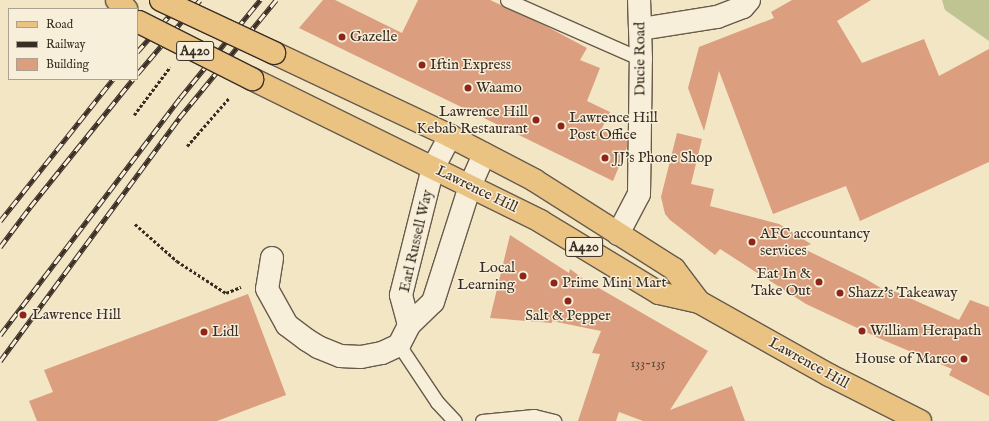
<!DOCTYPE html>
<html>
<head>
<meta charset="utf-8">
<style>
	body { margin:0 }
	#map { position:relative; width:989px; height:421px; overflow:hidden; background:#f3e6c5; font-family:"IM FELL English",serif }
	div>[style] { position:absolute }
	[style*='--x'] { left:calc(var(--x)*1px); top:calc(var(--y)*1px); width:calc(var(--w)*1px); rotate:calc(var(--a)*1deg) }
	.green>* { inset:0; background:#bfc492 }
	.building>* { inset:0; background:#db9e7f }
	.path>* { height:2.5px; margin-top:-1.25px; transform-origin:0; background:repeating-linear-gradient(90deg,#3a2d24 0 3px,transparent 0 5px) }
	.roads { filter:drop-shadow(1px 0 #685b4c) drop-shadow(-1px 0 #685b4c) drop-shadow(0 1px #685b4c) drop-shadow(0 -1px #685b4c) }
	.lane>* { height:13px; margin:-6.5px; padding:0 6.5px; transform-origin:6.5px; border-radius:6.5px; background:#f7efd9 }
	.street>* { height:22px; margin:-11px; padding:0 11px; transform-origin:11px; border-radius:11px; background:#f7efd9 }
	.primary>* { height:22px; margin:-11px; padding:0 11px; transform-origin:11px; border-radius:11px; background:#eac382 }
	.rail>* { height:4.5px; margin-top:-2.25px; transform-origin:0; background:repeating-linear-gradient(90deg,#f7efd9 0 9px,#3a2d24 0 18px); box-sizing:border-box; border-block:1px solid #3a2d24 }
	.bridges { filter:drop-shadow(1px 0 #3a2d24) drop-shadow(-1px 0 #3a2d24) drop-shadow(0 1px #3a2d24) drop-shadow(0 -1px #3a2d24) }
	.primary-bridge>* { height:22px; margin:-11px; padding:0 11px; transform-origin:11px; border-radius:11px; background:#eac382 }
	.dots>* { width:11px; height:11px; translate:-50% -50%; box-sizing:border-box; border:2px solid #f7efd9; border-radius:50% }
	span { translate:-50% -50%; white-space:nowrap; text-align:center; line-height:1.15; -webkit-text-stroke:3px #f7efd9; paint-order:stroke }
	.number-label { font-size:13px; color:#62493b }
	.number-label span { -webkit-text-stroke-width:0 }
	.shield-label span { padding:1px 3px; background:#f7efd9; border:1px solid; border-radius:3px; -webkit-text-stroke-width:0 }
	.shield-label { font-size:14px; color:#3a2d24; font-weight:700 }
	.poi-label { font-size:15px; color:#3a2d24 }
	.left { translate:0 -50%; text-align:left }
	.right { translate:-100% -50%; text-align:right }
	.street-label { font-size:15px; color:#3a2d24 }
	.legend { position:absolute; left:8px; top:8px; width:130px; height:72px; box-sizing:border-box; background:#f7efd9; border:1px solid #aba191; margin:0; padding:5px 7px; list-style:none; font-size:12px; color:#3a2d24 }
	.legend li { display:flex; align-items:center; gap:8px; height:20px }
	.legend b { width:20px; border:1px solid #aba191 }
</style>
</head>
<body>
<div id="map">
	<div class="green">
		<div style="clip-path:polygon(942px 0,989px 0,989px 41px,945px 10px)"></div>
	</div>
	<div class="building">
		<div style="clip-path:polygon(323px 0,335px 0,402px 33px,418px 0,490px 0,544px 25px,587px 48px,580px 60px,600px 68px,587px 101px,610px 112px,601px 130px,627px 141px,627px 147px,613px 181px,299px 28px)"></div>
		<div style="clip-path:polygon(792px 0,871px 0,837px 21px,862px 63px,924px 39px,939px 76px,989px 49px,989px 162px,860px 221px,846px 186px,773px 214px,719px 71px,704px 131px,688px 88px,699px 47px,774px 18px,771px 12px)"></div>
		<div style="clip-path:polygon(677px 133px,702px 139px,691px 184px,714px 189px,710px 206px,779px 224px,811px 244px,802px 248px,866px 279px,889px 293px,887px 288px,959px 320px,970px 300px,989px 307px,989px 396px,949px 375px,952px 369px,883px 340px,806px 304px,720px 249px,715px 255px,670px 220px,665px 214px,661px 197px)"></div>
		<div style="clip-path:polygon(510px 235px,569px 273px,570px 269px,585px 280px,708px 351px,670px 410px,732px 386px,745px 421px,643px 421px,619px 412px,616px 421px,578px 421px,600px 354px,592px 353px,601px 331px,552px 321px,552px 323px,490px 318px)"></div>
		<div style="clip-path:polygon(248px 294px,286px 395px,217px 421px,37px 421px,29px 401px,53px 392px,44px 370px)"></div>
	</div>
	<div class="path">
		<div style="--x:134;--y:115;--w:60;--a:-53.1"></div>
		<div style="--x:187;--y:146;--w:64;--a:-48.8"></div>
		<div style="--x:135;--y:224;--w:56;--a:41.4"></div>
		<div style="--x:177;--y:261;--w:59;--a:33.1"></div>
		<div style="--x:226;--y:293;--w:16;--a:-22"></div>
	</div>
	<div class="roads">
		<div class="lane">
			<div style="--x:507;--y:0;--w:146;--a:23.8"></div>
			<div style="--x:399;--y:345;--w:69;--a:56.3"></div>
			<div style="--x:437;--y:402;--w:26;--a:47"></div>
			<div style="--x:482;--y:421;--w:52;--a:-5.5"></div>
			<div style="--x:534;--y:416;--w:21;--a:14"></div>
		</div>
		<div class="street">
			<div style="--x:641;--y:29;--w:77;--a:-9"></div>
			<div style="--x:717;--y:17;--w:28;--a:-21"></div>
			<div style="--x:743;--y:7;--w:9;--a:-49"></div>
			<div style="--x:618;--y:234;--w:45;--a:-62.3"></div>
			<div style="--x:639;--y:194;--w:135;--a:-89.2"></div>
			<div style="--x:641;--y:59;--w:59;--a:-91.9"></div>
			<div style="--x:272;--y:258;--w:31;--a:99"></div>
			<div style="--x:267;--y:289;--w:41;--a:60.9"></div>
			<div style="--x:287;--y:325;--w:25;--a:37"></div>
			<div style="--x:307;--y:340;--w:13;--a:32"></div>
			<div style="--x:318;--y:347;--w:24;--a:22"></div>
			<div style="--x:340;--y:356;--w:21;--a:3"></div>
			<div style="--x:361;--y:357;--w:21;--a:-11"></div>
			<div style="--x:382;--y:353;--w:19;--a:-25"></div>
			<div style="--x:399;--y:345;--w:22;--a:-63"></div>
			<div style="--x:409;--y:325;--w:33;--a:-44"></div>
			<div style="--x:433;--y:302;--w:122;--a:-72.3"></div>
			<div style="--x:470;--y:186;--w:35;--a:-66"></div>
			<div style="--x:409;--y:325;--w:31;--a:-105"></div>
			<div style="--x:401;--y:295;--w:131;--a:-75.9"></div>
			<div style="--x:433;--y:168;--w:36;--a:-62"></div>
		</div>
		<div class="primary">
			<div style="--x:117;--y:0;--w:13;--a:45"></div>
			<div style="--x:274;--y:53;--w:195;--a:25.2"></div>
			<div style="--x:450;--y:136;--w:95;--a:27.6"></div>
			<div style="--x:534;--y:180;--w:166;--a:32.4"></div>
			<div style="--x:674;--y:269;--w:41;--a:52.9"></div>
			<div style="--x:252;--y:79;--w:321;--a:26.2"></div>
			<div style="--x:540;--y:221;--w:139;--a:31.2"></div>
			<div style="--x:659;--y:293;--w:41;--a:12.7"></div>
			<div style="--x:699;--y:302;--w:149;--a:29.3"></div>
			<div style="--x:829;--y:375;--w:102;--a:26.8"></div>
		</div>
	</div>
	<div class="rail">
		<div style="--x:137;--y:52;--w:69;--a:-48.5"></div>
		<div style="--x:137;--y:74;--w:97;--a:-49.6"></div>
		<div style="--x:0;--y:221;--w:181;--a:-51.5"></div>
		<div style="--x:0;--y:247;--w:50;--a:-53.1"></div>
		<div style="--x:30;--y:207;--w:164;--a:-51.2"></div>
		<div style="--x:0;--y:335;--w:298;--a:-52.8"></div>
		<div style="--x:180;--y:98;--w:127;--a:-50.8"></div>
		<div style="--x:0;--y:361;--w:302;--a:-53.6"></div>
		<div style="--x:179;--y:118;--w:153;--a:-50.6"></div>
	</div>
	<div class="bridges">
		<div class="primary-bridge">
			<div style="--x:161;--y:0;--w:125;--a:25.1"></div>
			<div style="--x:139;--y:22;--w:127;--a:26.8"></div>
		</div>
	</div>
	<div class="dots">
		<div style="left:342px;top:37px;background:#8f2418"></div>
		<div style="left:422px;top:65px;background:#8f2418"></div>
		<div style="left:468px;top:88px;background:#8f2418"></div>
		<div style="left:536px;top:120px;background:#8f2418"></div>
		<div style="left:561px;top:126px;background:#8f2418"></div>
		<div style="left:605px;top:158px;background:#8f2418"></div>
		<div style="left:752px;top:242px;background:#8f2418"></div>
		<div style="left:523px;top:276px;background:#8f2418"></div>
		<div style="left:819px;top:282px;background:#8f2418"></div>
		<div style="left:554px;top:283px;background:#8f2418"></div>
		<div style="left:840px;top:293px;background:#8f2418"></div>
		<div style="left:568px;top:301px;background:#8f2418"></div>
		<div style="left:23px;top:315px;background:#8f2418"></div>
		<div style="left:862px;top:331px;background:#8f2418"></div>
		<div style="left:204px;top:332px;background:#8f2418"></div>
		<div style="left:964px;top:359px;background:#8f2418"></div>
	</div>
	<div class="number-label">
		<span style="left:648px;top:364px">133-135</span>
	</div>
	<div class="shield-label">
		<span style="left:195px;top:51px">A420</span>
		<span style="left:584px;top:247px">A420</span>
	</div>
	<div class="poi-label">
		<span class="left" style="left:350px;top:37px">Gazelle</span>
		<span class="left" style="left:430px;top:65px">Iftin Express</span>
		<span class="left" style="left:476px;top:88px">Waamo</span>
		<span class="right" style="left:528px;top:120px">Lawrence Hill<br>Kebab Restaurant</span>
		<span class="left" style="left:569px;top:126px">Lawrence Hill<br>Post Office</span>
		<span class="left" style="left:613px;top:158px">JJ's Phone Shop</span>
		<span class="left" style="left:760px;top:242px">AFC accountancy<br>services</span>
		<span class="right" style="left:515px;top:276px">Local<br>Learning</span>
		<span class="right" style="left:811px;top:282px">Eat In &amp;<br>Take Out</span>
		<span class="left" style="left:562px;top:283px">Prime Mini Mart</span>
		<span class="left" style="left:848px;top:293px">Shazz's Takeaway</span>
		<span class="left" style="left:32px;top:315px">Lawrence Hill</span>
		<span style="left:568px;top:316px">Salt &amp; Pepper</span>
		<span class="left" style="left:870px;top:331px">William Herapath</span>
		<span class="left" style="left:212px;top:332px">Lidl</span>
		<span class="right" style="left:956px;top:359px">House of Marco</span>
	</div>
	<div class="street-label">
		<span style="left:640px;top:59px;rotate:-90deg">Ducie Road</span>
		<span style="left:477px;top:189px;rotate:26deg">Lawrence Hill</span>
		<span style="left:416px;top:241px;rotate:-77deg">Earl Russell Way</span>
		<span style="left:809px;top:363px;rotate:29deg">Lawrence Hill</span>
	</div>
	<ul class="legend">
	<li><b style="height:5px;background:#eac382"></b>Road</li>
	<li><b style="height:5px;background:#3a2d24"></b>Railway</li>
	<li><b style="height:11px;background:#db9e7f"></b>Building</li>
	</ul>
</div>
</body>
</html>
